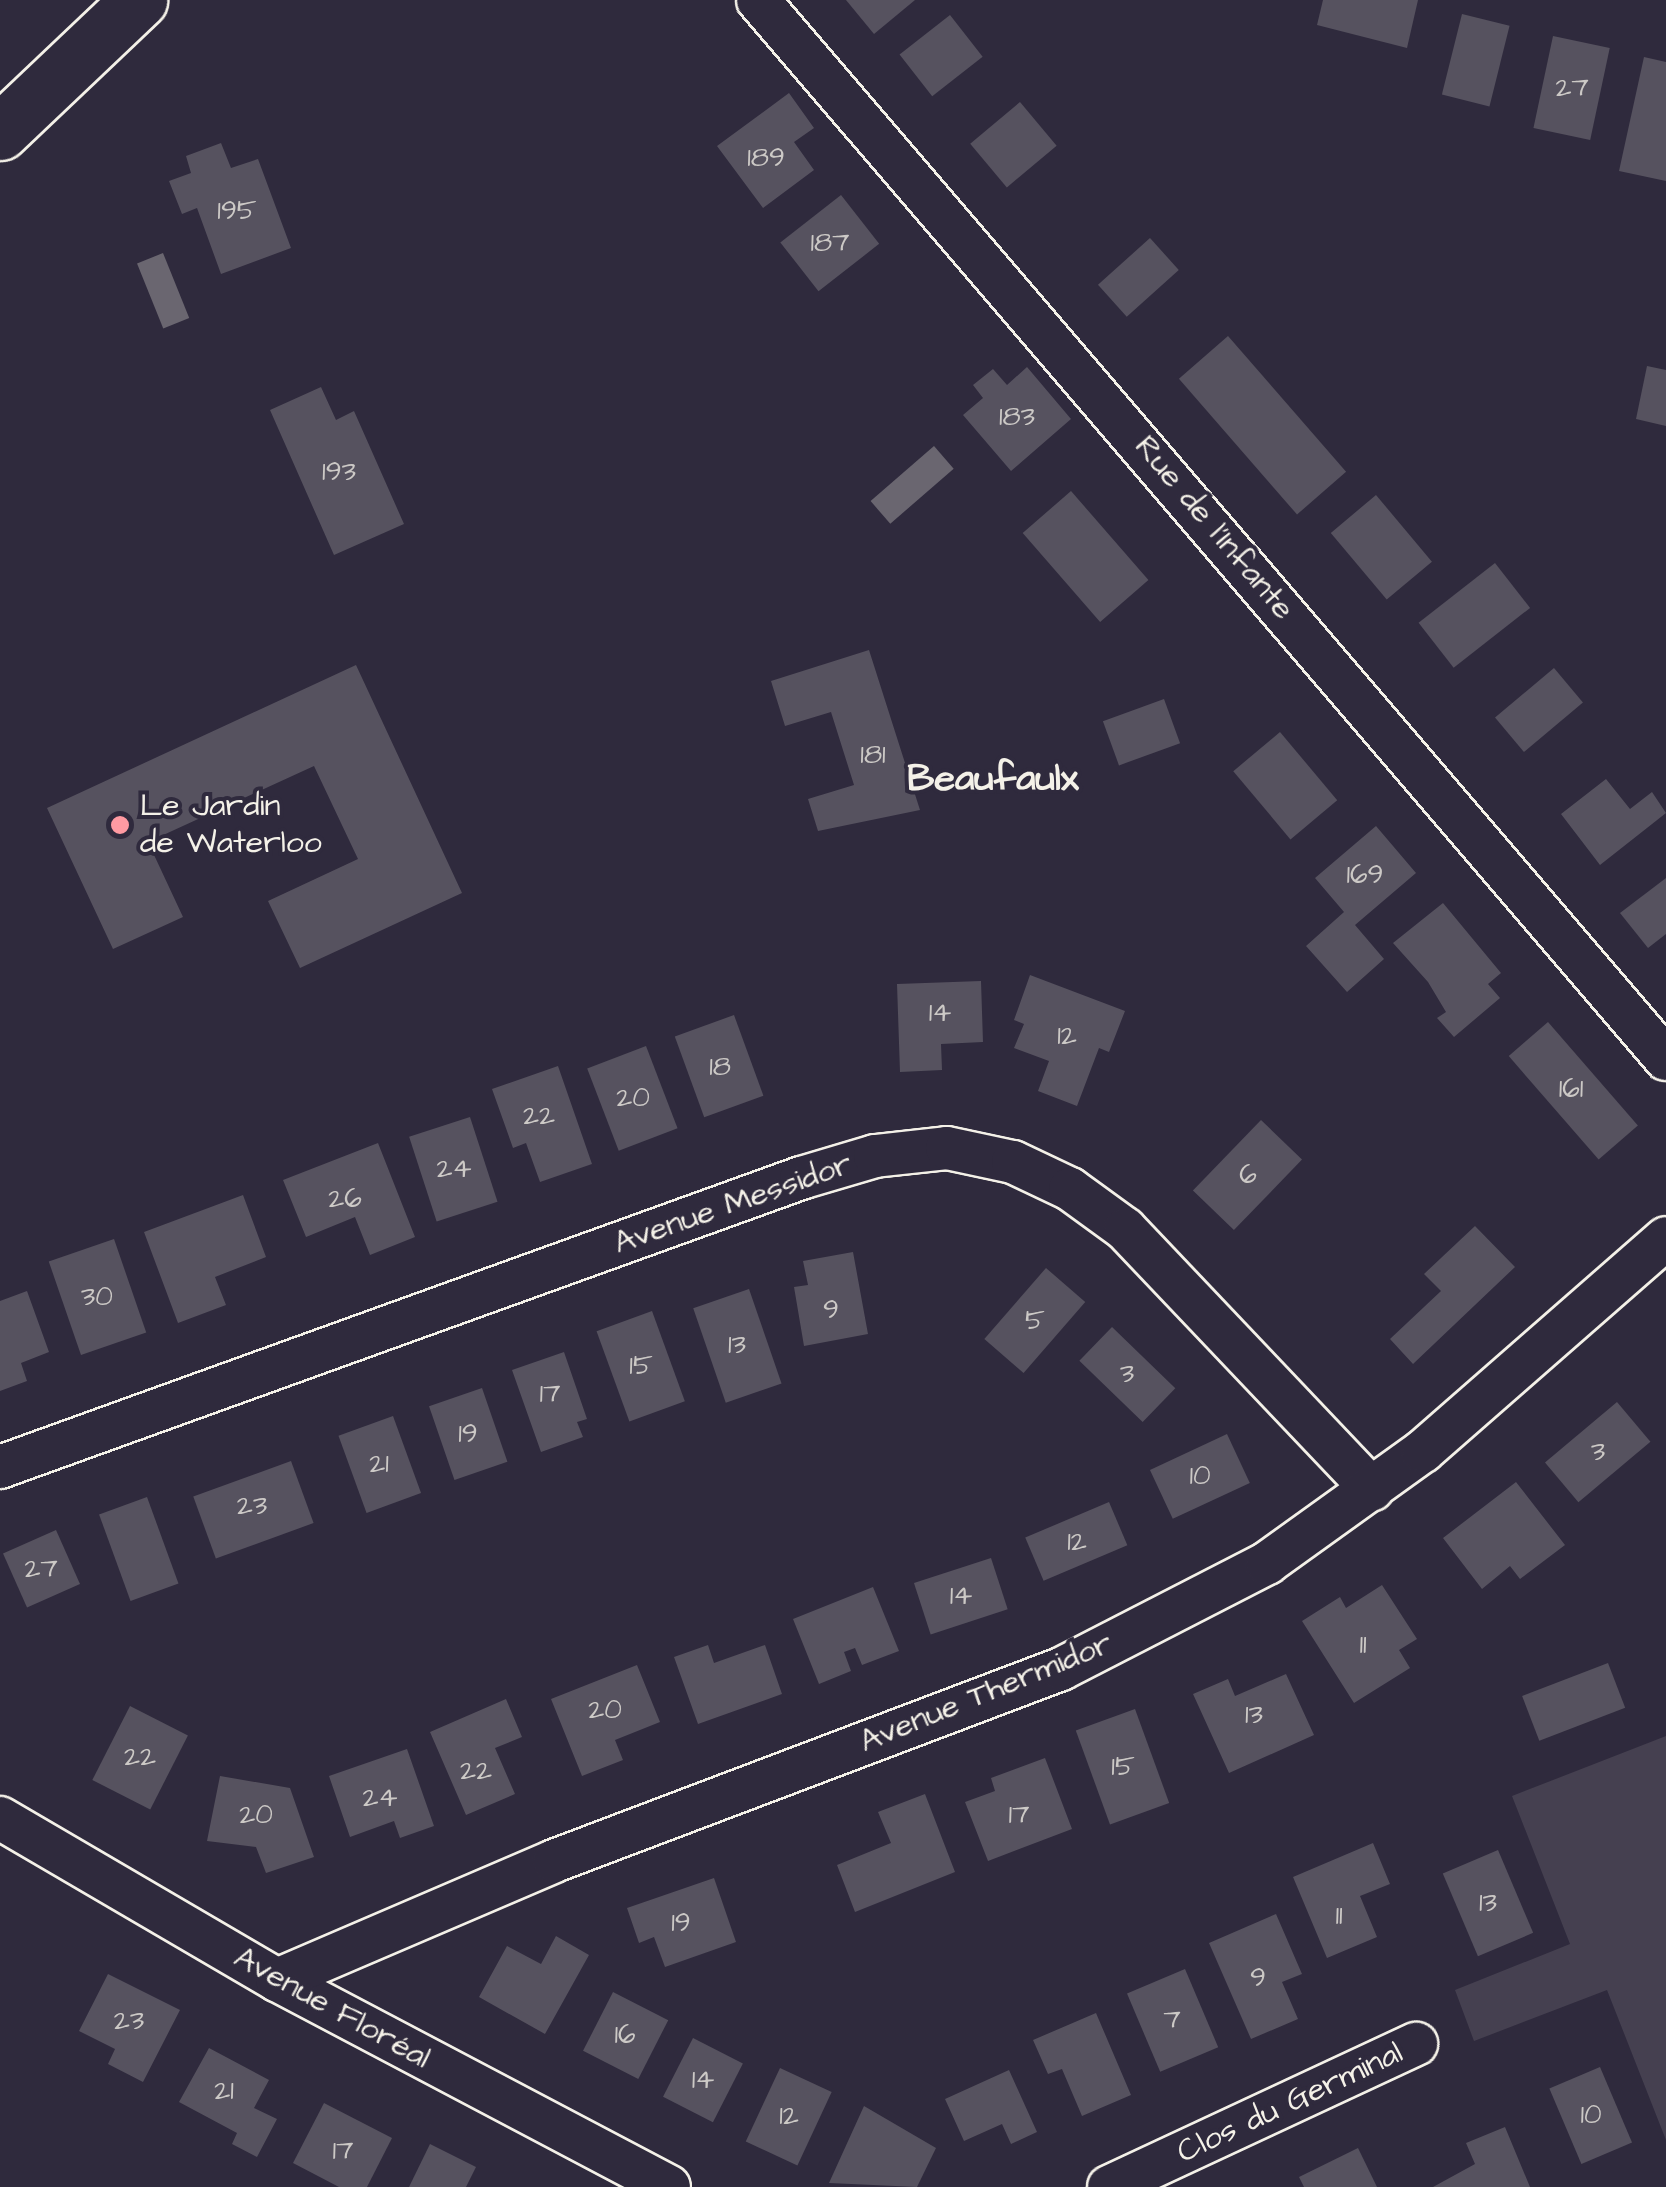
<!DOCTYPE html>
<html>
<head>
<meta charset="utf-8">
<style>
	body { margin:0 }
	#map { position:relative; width:1666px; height:2187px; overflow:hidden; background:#2f2a3d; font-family:"Architects Daughter",sans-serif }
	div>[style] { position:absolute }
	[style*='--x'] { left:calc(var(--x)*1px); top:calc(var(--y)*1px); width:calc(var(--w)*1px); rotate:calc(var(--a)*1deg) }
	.green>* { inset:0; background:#454050 }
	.water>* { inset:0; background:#6a6670; transform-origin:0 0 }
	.building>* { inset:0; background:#56525f; transform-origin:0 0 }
	.roads { filter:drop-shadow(2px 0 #f4f1e8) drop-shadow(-2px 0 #f4f1e8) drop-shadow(0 2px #f4f1e8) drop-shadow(0 -2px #f4f1e8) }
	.street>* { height:42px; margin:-21px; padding:0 21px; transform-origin:21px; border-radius:21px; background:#2f2a3d }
	.secondary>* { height:55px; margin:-27.5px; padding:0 27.5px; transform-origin:27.5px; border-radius:27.5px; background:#2f2a3d }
	.dots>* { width:28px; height:28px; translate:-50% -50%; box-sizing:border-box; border:5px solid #2f2a3d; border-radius:50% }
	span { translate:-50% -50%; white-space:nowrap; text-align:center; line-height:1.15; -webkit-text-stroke:8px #2f2a3d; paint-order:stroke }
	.number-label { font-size:28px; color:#ccc9c6 }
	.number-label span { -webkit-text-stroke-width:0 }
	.street-label { font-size:32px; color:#f4f1e8 }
	.poi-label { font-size:32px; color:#f4f1e8 }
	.left { translate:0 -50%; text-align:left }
	.quarter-label { font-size:38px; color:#f4f1e8; font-weight:700 }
</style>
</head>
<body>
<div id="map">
	<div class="green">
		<div style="clip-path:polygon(1666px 1736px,1666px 2140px,1607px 1990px,1474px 2041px,1455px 1990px,1570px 1944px,1512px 1796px)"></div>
	</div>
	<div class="water">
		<div style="left:163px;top:253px;width:70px;height:28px;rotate:68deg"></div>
		<div style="left:934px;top:446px;width:30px;height:84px;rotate:49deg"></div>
	</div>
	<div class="building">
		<div style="clip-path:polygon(846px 0,915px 0,874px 34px)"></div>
		<div style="clip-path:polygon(1323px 0,1418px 0,1407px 48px,1317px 25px)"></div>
		<div style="left:1462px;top:14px;width:49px;height:83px;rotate:14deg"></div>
		<div style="left:950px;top:15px;width:53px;height:64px;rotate:52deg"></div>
		<div style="left:1553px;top:36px;width:58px;height:94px;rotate:12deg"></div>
		<div style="clip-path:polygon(1644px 57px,1666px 62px,1666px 181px,1619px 171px)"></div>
		<div style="clip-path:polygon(789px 93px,814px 128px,794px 142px,814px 170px,763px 208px,717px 146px)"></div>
		<div style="left:1020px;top:102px;width:57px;height:65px;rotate:50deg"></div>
		<div style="clip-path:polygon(221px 143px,231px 168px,258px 159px,291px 248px,221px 274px,197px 208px,182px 214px,169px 181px,191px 173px,186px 156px)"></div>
		<div style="left:841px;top:195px;width:62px;height:77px;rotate:52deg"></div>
		<div style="left:1150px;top:238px;width:43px;height:70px;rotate:48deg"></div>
		<div style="left:1228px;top:336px;width:180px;height:65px;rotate:49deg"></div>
		<div style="clip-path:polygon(1647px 366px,1666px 370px,1666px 426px,1636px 419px)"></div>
		<div style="clip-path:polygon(1027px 367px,1071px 419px,1011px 471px,963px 415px,983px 398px,973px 385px,993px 369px,1007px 385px)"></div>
		<div style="clip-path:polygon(321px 387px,336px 420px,354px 411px,404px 524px,334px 555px,270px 410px)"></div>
		<div style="left:1071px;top:491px;width:118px;height:64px;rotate:49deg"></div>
		<div style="left:1376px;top:495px;width:87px;height:59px;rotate:50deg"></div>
		<div style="left:1495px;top:563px;width:57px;height:97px;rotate:52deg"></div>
		<div style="clip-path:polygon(869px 650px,920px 810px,818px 831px,808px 799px,854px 785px,831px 712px,785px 726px,771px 681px)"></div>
		<div style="clip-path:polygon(356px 665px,462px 893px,300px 968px,268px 901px,358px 859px,314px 766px,148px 842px,183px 917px,113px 949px,47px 808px)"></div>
		<div style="left:1554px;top:668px;width:45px;height:77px;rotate:50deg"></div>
		<div style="left:1164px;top:699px;width:47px;height:65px;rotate:70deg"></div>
		<div style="left:1280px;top:732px;width:89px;height:61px;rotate:50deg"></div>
		<div style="clip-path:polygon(1606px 779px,1630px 809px,1652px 792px,1666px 813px,1600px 865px,1561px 814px)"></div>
		<div style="clip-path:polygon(1376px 826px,1416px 873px,1355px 925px,1384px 959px,1347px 992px,1306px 946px,1344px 912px,1315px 878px)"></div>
		<div style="clip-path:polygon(1666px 878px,1666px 934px,1648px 948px,1620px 913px)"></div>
		<div style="clip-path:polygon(1443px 903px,1501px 973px,1488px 984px,1500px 998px,1454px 1037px,1437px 1018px,1446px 1012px,1428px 982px,1393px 943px)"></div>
		<div style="clip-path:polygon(1030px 975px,1125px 1011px,1109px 1052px,1099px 1048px,1077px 1106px,1038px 1091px,1049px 1061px,1014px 1048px,1024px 1024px,1014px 1020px)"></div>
		<div style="clip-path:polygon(981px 981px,983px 1042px,941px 1044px,942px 1070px,900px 1072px,897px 984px)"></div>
		<div style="left:734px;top:1015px;width:86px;height:63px;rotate:70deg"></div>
		<div style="left:1548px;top:1022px;width:137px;height:52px;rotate:49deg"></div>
		<div style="left:646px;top:1046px;width:88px;height:63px;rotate:69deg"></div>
		<div style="clip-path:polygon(558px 1066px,592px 1164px,540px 1182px,526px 1143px,513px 1148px,492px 1089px)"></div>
		<div style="left:470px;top:1117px;width:89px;height:64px;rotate:72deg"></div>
		<div style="left:1261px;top:1120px;width:57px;height:98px;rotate:44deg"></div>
		<div style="clip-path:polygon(378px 1143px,415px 1237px,370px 1255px,355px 1217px,306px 1237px,283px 1180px)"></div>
		<div style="clip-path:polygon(243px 1195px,266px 1257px,215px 1277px,226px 1305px,178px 1323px,144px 1232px)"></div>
		<div style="clip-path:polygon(1475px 1226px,1515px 1267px,1413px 1364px,1390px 1339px,1441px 1291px,1424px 1274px)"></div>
		<div style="left:114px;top:1239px;width:99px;height:69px;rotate:71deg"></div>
		<div style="clip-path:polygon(853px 1252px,868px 1334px,804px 1346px,794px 1287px,808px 1285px,803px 1261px)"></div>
		<div style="left:1046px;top:1268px;width:52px;height:94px;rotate:41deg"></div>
		<div style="left:749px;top:1289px;width:100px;height:59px;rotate:71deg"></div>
		<div style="clip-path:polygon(27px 1291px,49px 1352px,21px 1363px,27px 1381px,0 1391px,0 1301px)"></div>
		<div style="left:652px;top:1311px;width:96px;height:59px;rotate:70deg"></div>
		<div style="left:1112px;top:1327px;width:88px;height:47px;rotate:44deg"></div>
		<div style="clip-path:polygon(564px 1352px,587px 1419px,577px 1422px,583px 1437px,541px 1452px,512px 1370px)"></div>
		<div style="left:482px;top:1388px;width:78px;height:56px;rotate:71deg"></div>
		<div style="left:1617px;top:1402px;width:52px;height:94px;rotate:50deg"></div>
		<div style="left:393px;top:1416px;width:82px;height:58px;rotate:70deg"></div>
		<div style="left:1227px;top:1434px;width:54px;height:85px;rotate:65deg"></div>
		<div style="left:291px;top:1461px;width:66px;height:104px;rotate:70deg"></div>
		<div style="clip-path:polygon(1516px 1482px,1565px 1545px,1520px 1579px,1510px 1566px,1482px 1589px,1443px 1538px)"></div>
		<div style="left:147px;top:1497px;width:92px;height:51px;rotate:70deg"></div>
		<div style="left:1109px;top:1502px;width:47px;height:91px;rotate:67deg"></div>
		<div style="left:56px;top:1530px;width:59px;height:58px;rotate:66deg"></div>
		<div style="left:991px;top:1558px;width:54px;height:81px;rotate:72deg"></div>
		<div style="clip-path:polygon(1382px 1585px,1417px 1639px,1399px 1650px,1410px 1668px,1354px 1703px,1302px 1621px,1340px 1597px,1346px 1608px)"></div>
		<div style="clip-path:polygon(873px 1587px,899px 1651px,862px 1665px,855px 1648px,844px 1652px,851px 1671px,819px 1684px,793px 1619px)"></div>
		<div style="clip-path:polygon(708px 1645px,714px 1663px,765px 1645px,782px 1694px,698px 1724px,674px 1657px)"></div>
		<div style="left:1608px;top:1663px;width:48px;height:92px;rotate:69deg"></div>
		<div style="clip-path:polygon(637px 1665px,660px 1722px,615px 1740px,623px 1760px,582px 1776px,551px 1699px)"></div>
		<div style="clip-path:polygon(1286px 1674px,1314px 1735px,1229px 1773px,1193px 1694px,1228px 1679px,1235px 1696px)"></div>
		<div style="clip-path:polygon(506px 1699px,522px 1737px,495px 1748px,515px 1794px,466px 1815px,430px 1732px)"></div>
		<div style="left:130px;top:1706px;width:65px;height:83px;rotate:27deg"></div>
		<div style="left:1135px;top:1709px;width:100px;height:63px;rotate:70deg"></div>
		<div style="clip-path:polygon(407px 1749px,434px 1826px,400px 1838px,394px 1821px,350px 1837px,329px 1776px)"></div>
		<div style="clip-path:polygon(1045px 1758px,1072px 1829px,988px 1861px,965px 1802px,995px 1791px,991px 1778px)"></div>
		<div style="clip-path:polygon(220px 1776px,290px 1788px,314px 1857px,266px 1873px,256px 1847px,207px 1841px)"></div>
		<div style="clip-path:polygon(925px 1794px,955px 1872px,855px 1912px,837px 1865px,891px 1843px,878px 1812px)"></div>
		<div style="clip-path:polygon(1373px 1843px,1390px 1884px,1360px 1896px,1377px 1937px,1327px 1958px,1293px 1877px)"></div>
		<div style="left:1498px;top:1850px;width:90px;height:60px;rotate:67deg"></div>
		<div style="clip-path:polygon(714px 1878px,736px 1942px,665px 1967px,654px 1937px,639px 1943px,627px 1908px)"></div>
		<div style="clip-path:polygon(1276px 1914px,1302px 1974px,1282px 1982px,1298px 2019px,1251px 2039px,1209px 1943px)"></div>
		<div style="clip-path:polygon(556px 1936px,589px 1955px,545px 2034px,479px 1997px,507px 1946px,541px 1964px)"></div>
		<div style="left:1185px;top:1969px;width:85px;height:63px;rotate:67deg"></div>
		<div style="clip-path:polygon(108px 1974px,180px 2010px,143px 2082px,108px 2064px,115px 2049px,79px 2031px)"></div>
		<div style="left:613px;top:1992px;width:62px;height:66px;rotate:27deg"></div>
		<div style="clip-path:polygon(1096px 2013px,1131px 2095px,1082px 2116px,1062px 2069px,1048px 2074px,1033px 2040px)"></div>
		<div style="left:693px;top:2038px;width:56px;height:66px;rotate:27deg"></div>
		<div style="clip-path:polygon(209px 2048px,269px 2080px,254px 2108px,277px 2119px,257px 2157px,232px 2144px,237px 2133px,179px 2102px)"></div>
		<div style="left:1600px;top:2067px;width:82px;height:55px;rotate:67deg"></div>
		<div style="left:780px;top:2068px;width:57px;height:81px;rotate:25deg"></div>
		<div style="clip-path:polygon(1009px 2070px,1037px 2132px,1011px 2144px,1002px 2124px,964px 2141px,945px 2099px)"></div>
		<div style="clip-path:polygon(324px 2103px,392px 2138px,367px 2187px,339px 2187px,293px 2163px)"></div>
		<div style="clip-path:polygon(864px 2106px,936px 2148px,917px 2187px,829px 2183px)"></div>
		<div style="clip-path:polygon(1505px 2127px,1530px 2187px,1433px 2187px,1475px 2164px,1466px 2143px)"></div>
		<div style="clip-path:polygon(430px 2144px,476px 2167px,466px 2187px,409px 2187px)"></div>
		<div style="clip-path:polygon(1358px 2148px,1377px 2187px,1304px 2187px,1299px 2177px)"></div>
	</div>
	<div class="roads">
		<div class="street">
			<div style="--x:758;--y:0;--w:1395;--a:49.39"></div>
			<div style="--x:0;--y:1467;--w:852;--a:-19.84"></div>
			<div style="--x:801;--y:1178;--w:77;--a:-16.6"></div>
			<div style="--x:875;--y:1156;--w:72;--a:-6.3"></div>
			<div style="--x:947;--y:1148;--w:67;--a:12"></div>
			<div style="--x:1013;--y:1162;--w:63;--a:25.3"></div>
			<div style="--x:1070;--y:1189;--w:68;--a:36"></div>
			<div style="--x:1125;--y:1229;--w:359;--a:46.5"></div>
			<div style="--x:0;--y:1818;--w:321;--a:30.3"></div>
			<div style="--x:277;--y:1980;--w:443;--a:27.8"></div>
			<div style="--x:277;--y:1980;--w:301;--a:-23.2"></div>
			<div style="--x:554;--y:1861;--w:542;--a:-20.74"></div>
			<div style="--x:1061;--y:1669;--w:232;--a:-27.2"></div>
			<div style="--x:1267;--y:1563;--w:192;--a:-35.7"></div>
			<div style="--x:1423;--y:1451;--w:323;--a:-41.2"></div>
			<div style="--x:1109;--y:2187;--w:339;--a:-25"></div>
		</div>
		<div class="secondary">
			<div style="--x:0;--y:132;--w:192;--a:-43.5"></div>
		</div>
	</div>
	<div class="dots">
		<div style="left:120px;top:825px;background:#ff9aa2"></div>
	</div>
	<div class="number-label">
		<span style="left:1572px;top:88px">27</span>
		<span style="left:766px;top:158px">189</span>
		<span style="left:237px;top:211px">195</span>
		<span style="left:830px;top:243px">187</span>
		<span style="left:1017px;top:417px">183</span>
		<span style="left:339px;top:472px">193</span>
		<span style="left:873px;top:755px">181</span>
		<span style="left:1365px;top:875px">169</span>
		<span style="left:940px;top:1013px">14</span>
		<span style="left:1067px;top:1036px">12</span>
		<span style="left:720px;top:1067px">18</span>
		<span style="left:1571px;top:1089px">161</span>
		<span style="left:633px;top:1098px">20</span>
		<span style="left:539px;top:1116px">22</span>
		<span style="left:454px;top:1169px">24</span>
		<span style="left:1248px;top:1175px">6</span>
		<span style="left:345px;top:1199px">26</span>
		<span style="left:97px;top:1297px">30</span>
		<span style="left:831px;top:1310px">9</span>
		<span style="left:1035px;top:1321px">5</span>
		<span style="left:737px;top:1345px">13</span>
		<span style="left:641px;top:1366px">15</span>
		<span style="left:1127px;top:1374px">3</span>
		<span style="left:550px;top:1394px">17</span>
		<span style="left:468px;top:1434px">19</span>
		<span style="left:1598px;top:1452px">3</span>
		<span style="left:379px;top:1464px">21</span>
		<span style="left:1200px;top:1476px">10</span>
		<span style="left:252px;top:1506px">23</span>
		<span style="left:1077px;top:1542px">12</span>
		<span style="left:41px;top:1569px">27</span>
		<span style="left:961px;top:1596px">14</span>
		<span style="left:1363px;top:1645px">11</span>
		<span style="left:605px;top:1710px">20</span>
		<span style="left:1254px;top:1715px">13</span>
		<span style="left:140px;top:1757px">22</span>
		<span style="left:1123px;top:1767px">15</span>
		<span style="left:476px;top:1771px">22</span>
		<span style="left:380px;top:1798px">24</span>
		<span style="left:256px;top:1815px">20</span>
		<span style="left:1019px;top:1815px">17</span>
		<span style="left:1488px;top:1903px">13</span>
		<span style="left:1339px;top:1916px">11</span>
		<span style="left:681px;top:1923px">19</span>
		<span style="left:1258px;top:1978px">9</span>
		<span style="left:1172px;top:2020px">7</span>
		<span style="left:129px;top:2021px">23</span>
		<span style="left:625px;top:2035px">16</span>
		<span style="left:703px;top:2080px">14</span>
		<span style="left:224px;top:2091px">21</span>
		<span style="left:1591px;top:2115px">10</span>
		<span style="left:789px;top:2116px">12</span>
		<span style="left:343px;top:2151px">17</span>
	</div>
	<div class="street-label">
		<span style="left:1214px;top:528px;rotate:50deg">Rue de l'Infante</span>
		<span style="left:733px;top:1204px;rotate:-19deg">Avenue Messidor</span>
		<span style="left:986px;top:1693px;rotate:-22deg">Avenue Thermidor</span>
		<span style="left:332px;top:2008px;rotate:29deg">Avenue Floréal</span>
		<span style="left:1290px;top:2103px;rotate:-25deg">Clos du Germinal</span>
	</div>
	<div class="poi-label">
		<span class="left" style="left:140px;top:825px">Le Jardin<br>de Waterloo</span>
	</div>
	<div class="quarter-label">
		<span style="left:993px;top:780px">Beaufaulx</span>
	</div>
</div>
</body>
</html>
